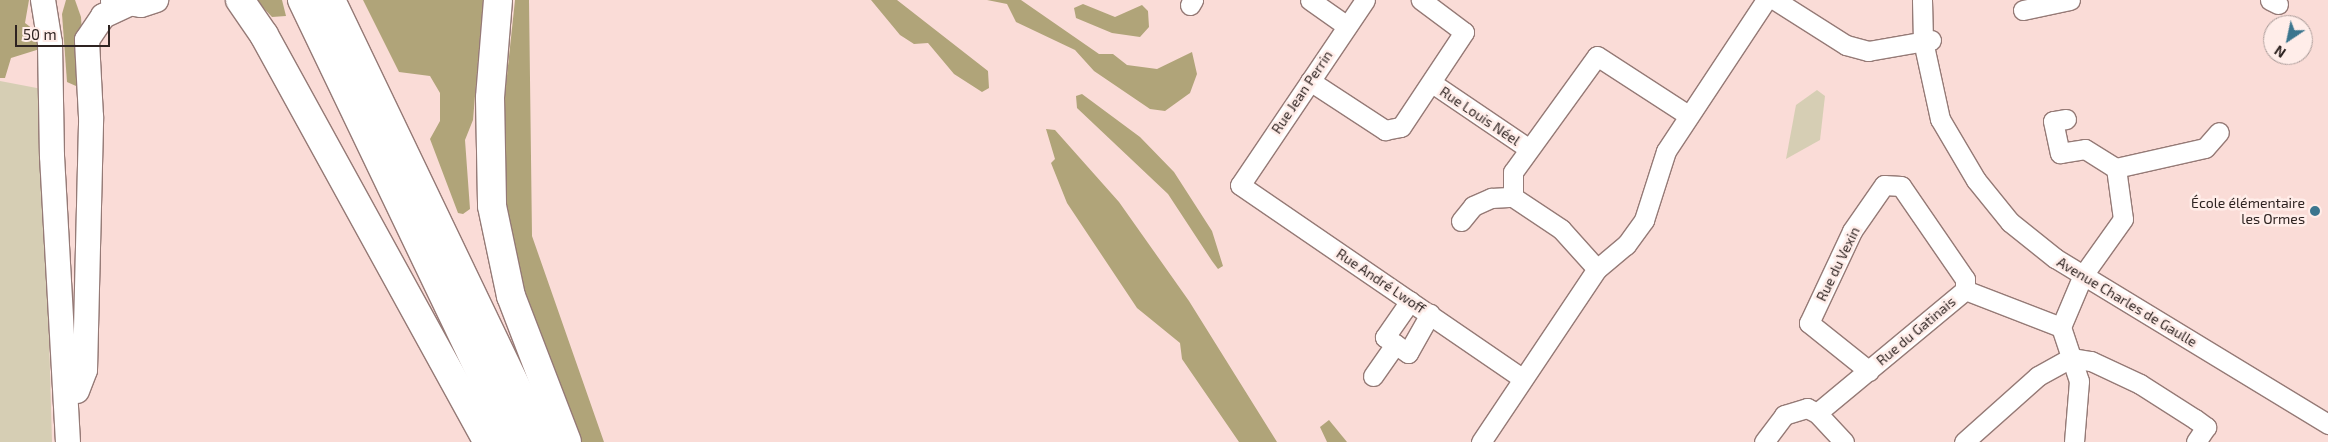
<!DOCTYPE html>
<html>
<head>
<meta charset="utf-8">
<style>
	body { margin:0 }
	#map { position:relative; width:2328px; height:442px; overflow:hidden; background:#fadcd7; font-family:"Exo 2",sans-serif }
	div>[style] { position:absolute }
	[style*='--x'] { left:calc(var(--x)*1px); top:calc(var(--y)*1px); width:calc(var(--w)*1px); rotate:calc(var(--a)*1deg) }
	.green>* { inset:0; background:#d6ceb4 }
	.forest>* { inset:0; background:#b0a479 }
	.roads { filter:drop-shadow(1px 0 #957a76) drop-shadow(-1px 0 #957a76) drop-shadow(0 1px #957a76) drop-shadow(0 -1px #957a76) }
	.minor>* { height:19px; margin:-9.5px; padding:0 9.5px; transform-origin:9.5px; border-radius:9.5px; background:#fff }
	.major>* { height:24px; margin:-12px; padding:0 12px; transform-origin:12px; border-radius:12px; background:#fff }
	.highway>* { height:28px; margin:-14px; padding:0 14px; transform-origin:14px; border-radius:14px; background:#fff }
	.dots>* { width:14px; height:14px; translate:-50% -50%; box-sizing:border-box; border:2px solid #ffede9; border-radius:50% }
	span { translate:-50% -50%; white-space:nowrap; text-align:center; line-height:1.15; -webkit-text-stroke:5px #ffede9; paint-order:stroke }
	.street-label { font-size:14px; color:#2e2321 }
	.poi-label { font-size:14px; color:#2e2321 }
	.right { translate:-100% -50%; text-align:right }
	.north { position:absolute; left:2263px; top:15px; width:50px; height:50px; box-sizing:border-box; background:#ffede9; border:1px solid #ab9c99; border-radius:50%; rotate:214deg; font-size:14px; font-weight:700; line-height:20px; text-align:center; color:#2e2321 }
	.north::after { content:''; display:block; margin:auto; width:18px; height:22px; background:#3b758e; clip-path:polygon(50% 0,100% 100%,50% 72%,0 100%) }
	.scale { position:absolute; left:15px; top:25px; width:95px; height:22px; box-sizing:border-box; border:2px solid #2e2321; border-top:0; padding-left:6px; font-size:15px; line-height:18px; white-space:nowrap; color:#2e2321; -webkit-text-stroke:4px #ffede9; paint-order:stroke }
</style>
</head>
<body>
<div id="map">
	<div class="green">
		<div style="clip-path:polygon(0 81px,42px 89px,52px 442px,0 442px)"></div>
		<div style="clip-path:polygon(1817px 90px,1825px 96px,1820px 140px,1786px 159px,1796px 105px)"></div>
	</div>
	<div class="forest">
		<div style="clip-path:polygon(0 0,29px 0,25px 23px,37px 32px,43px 48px,11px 58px,5px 78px,0 78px)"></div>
		<div style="clip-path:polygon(66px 0,75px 0,81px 17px,84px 63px,76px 86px,67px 82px,62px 14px)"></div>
		<div style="clip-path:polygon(256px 0,282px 0,286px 16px,272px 17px)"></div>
		<div style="clip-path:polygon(363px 0,483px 0,473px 120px,465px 140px,470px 209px,463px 214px,458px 213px,430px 139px,440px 121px,440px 93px,430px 76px,399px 72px)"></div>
		<div style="clip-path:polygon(515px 0,529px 0,532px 236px,604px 442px,581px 442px,542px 350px,514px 256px,502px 195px,503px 113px)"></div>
		<div style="clip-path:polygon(871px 0,897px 0,988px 71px,989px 88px,982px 92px,954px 74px,928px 43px,914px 44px,900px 35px)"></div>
		<div style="clip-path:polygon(987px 0,1021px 0,1099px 54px,1113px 54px,1127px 65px,1157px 69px,1192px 52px,1197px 74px,1190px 93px,1165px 111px,1150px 109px,1094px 71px,1075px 50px,1016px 22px,1007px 4px)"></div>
		<div style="clip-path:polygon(1083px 4px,1115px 17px,1142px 5px,1148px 11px,1149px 27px,1140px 37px,1112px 33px,1076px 18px,1074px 8px)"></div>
		<div style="clip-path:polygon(1082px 94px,1140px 137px,1174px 172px,1212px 231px,1223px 266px,1218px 269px,1212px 261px,1168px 194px,1077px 108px,1076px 96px)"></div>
		<div style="clip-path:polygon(1046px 129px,1055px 130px,1119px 202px,1189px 301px,1277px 442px,1239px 442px,1182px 359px,1180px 343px,1137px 308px,1067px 203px,1051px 163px,1055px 159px)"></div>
		<div style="clip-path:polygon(1329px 420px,1347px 442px,1327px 442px,1320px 427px)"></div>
	</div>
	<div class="roads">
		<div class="minor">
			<div style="--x:1310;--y:0;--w:45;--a:35.1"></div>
			<div style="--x:1365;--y:0;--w:223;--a:124"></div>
			<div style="--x:1240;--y:185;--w:342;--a:34.4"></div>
			<div style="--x:1775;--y:0;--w:84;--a:32.4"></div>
			<div style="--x:1846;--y:45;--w:23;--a:15"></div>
			<div style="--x:1868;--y:51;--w:64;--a:-9.9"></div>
			<div style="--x:1922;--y:0;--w:41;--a:88.6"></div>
			<div style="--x:1923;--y:41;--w:80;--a:77.7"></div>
			<div style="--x:1940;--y:119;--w:71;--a:59.5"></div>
			<div style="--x:1976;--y:180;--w:54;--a:51"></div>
			<div style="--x:2010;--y:222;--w:58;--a:38.7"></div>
			<div style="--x:2055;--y:258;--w:320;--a:31.3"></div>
			<div style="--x:2270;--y:0;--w:9;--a:27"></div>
			<div style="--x:1190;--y:5;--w:6;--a:-59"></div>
			<div style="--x:2023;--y:10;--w:48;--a:-12"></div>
			<div style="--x:1310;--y:81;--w:90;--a:33.2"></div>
			<div style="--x:1385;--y:130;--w:16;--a:-11"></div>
			<div style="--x:1401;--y:127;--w:114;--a:-56.4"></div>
			<div style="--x:1464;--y:32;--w:54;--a:-143.3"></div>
			<div style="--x:1432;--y:83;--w:116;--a:34.1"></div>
			<div style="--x:2066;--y:119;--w:13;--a:171"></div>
			<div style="--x:2053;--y:121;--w:33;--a:78"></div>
			<div style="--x:2060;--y:153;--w:25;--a:-9"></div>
			<div style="--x:2085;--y:149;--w:36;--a:32"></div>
			<div style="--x:2116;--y:168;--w:51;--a:82.2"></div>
			<div style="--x:2123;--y:219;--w:69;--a:125.5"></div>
			<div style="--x:2083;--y:275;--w:56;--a:112.9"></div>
			<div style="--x:2061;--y:327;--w:57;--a:71.6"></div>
			<div style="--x:2079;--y:381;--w:61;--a:94.7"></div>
			<div style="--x:2116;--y:168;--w:91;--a:-12.7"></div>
			<div style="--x:2205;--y:148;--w:21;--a:-49"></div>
			<div style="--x:1461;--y:221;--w:19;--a:-51"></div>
			<div style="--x:1473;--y:206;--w:20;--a:-24"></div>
			<div style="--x:1491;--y:198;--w:22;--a:-3"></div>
			<div style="--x:1597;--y:269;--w:54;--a:-132"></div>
			<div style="--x:1561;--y:229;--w:58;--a:-146.3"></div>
			<div style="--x:1513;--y:197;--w:25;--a:-90"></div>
			<div style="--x:1513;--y:172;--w:143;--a:-54.1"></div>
			<div style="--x:1597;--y:56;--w:108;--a:33"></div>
			<div style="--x:1410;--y:301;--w:44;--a:124.8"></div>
			<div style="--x:1385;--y:337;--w:28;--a:35"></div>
			<div style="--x:1408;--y:353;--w:45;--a:-60.6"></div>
			<div style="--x:1869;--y:371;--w:77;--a:-141.3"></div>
			<div style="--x:1809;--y:323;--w:102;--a:-64.9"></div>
			<div style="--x:1852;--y:231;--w:56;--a:-55.2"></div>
			<div style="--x:1884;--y:185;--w:17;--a:3"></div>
			<div style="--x:1901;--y:186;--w:113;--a:55.5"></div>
			<div style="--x:1965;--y:279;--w:11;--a:90"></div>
			<div style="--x:1373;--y:376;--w:39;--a:-55"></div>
			<div style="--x:1481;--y:442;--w:208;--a:-56.2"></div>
			<div style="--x:1597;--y:269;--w:38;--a:-40"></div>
			<div style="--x:1626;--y:245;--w:31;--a:-54"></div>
			<div style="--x:1644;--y:220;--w:72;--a:-72.3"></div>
			<div style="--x:1666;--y:151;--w:181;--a:-56.5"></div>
			<div style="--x:1764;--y:442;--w:34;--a:-53"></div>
			<div style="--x:1784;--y:415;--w:24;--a:-17"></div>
			<div style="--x:1807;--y:408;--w:11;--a:27"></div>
			<div style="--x:1844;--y:442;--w:40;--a:-133"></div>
			<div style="--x:1817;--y:413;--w:192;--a:-39.7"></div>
			<div style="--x:1965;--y:290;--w:103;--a:21.1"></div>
			<div style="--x:1964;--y:442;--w:99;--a:-41.7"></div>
			<div style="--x:2038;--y:376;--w:38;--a:-29"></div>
			<div style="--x:2071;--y:358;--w:20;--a:9"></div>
			<div style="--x:2091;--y:361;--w:54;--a:25.1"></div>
			<div style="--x:2140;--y:384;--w:65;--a:32.5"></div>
			<div style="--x:2195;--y:419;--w:14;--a:36"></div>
			<div style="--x:2206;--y:427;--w:18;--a:124"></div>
		</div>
		<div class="major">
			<div style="--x:43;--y:0;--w:44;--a:80.8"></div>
			<div style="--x:50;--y:43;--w:113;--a:89"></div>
			<div style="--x:52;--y:156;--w:286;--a:86.8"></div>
			<div style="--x:113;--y:1;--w:28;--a:8"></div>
			<div style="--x:141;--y:5;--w:16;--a:-18"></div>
			<div style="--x:77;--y:391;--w:22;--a:-69"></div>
			<div style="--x:85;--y:370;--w:253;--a:-88.6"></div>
			<div style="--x:91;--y:117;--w:77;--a:-93"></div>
			<div style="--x:87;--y:40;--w:29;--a:-56"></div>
			<div style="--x:103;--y:16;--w:26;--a:-25"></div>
		</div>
		<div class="highway">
			<div style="--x:240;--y:0;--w:42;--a:55.6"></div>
			<div style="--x:264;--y:35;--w:465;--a:61.2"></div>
			<div style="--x:302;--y:0;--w:490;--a:64.4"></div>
			<div style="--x:331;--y:0;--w:490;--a:64.4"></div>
			<div style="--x:498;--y:0;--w:98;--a:94.7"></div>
			<div style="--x:490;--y:98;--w:108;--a:88.9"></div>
			<div style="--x:492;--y:206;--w:92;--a:78.1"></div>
			<div style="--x:511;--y:296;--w:156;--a:69"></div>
		</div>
	</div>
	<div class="dots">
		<div style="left:2315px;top:211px;background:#3b758e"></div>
	</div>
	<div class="street-label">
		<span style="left:1302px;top:92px;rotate:-56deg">Rue Jean Perrin</span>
		<span style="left:1480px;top:116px;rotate:34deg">Rue Louis Néel</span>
		<span style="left:1838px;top:264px;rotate:-64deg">Rue du Vexin</span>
		<span style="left:1381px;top:281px;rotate:34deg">Rue André Lwoff</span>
		<span style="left:2127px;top:302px;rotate:31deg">Avenue Charles de Gaulle</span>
		<span style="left:1916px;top:331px;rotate:-40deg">Rue du Gatinais</span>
	</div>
	<div class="poi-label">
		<span class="right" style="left:2305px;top:211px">École élémentaire<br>les Ormes</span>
	</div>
	<div class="north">N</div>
	<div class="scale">50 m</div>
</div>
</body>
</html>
